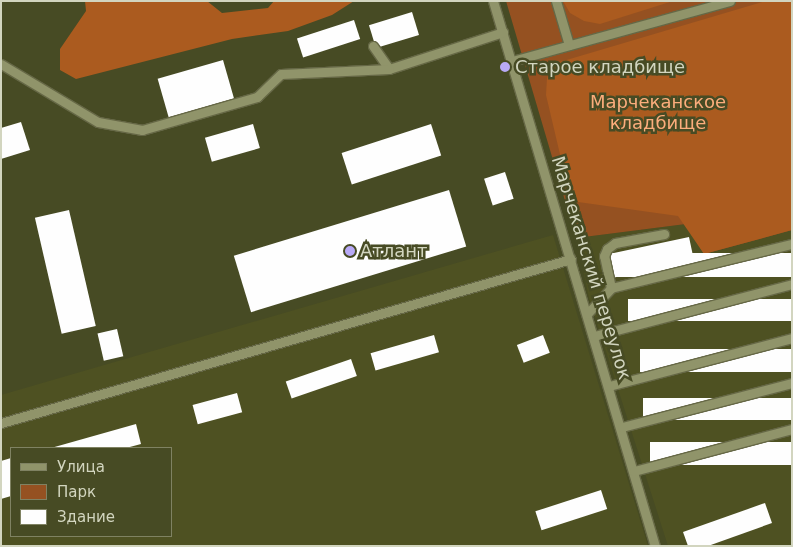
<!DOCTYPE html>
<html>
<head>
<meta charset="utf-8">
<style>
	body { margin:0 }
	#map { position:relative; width:793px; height:547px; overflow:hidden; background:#474b24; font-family:"DejaVu Sans",sans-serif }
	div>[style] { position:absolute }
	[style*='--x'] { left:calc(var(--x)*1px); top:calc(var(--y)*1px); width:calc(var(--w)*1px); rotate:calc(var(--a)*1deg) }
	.built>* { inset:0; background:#4e5122 }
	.green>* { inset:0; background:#955121 }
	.forest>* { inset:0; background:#ab5b1f }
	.building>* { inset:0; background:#fefefe; transform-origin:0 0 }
	.roads { filter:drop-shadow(1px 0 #666846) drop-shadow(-1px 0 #666846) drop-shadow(0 1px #666846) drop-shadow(0 -1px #666846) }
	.minor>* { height:9px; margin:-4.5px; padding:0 4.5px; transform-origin:4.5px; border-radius:4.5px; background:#90946a }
	.dots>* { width:14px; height:14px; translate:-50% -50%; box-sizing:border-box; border:2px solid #474b24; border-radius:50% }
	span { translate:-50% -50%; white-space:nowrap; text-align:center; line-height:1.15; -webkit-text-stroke:5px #474b24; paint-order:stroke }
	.poi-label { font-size:18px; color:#d2d5bf }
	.left { translate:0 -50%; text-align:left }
	.park-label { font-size:18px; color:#fcad7c }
	.street-label { font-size:18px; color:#d2d5bf }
	.frame { position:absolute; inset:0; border:2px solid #d2d5bf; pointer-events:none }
	.legend { position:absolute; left:10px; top:447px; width:162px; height:90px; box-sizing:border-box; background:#474b24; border:1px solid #7f8262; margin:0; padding:6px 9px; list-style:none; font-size:15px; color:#d2d5bf }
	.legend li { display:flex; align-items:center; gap:10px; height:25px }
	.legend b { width:25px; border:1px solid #7f8262 }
</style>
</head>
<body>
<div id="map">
	<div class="built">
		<div style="clip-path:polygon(686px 224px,705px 254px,792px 230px,792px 546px,668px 546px,589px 298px,576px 238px)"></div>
		<div style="clip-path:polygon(evenodd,553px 235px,648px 546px,1px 546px,1px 395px,553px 235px,11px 448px,171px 448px,171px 536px,11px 536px,11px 448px)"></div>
	</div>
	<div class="green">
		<div style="clip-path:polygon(506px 1px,792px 1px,792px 230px,704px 254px,686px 224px,576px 238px)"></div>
	</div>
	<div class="forest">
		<div style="clip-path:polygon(85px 1px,207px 1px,222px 13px,268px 8px,274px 1px,354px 1px,332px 15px,288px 31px,232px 39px,76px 79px,60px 70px,60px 49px,86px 11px)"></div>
		<div style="clip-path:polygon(563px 1px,673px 1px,600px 24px,584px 21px,570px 13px)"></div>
		<div style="clip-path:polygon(766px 1px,792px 1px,792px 230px,704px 254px,678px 216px,571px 201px,546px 95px,547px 78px,553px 64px)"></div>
	</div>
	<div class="building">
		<div style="left:412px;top:12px;width:24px;height:45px;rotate:73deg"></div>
		<div style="left:354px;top:20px;width:20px;height:60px;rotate:72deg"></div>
		<div style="left:223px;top:60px;width:41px;height:68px;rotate:74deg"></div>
		<div style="clip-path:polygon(21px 122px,30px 150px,1px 159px,1px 128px)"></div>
		<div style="left:253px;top:124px;width:25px;height:50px;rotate:74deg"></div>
		<div style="left:431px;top:124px;width:33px;height:94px;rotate:72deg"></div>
		<div style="left:505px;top:172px;width:28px;height:22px;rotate:72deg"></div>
		<div style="left:449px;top:190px;width:59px;height:225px;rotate:73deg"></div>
		<div style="left:69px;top:210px;width:119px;height:35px;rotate:77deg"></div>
		<div style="left:689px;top:237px;width:24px;height:84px;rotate:78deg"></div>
		<div style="left:792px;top:253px;width:24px;height:181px;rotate:90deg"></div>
		<div style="left:792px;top:299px;width:22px;height:164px;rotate:90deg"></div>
		<div style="left:117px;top:329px;width:28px;height:20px;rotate:77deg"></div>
		<div style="left:434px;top:335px;width:18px;height:66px;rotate:74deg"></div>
		<div style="left:543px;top:335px;width:19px;height:28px;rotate:69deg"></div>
		<div style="left:792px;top:349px;width:23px;height:152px;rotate:90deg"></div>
		<div style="left:351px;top:359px;width:18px;height:69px;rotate:71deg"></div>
		<div style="left:237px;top:393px;width:20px;height:46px;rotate:75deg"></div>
		<div style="left:792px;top:398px;width:22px;height:149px;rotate:90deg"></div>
		<div style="clip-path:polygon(136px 424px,141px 444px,126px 448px,51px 448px)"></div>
		<div style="left:792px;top:442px;width:23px;height:142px;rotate:90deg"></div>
		<div style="clip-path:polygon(11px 458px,11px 496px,1px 499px,1px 461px)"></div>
		<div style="left:601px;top:490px;width:20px;height:69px;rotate:72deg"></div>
		<div style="clip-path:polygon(765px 503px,772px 523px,708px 546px,688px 546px,683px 532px)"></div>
	</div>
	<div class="roads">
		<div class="minor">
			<div style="--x:493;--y:1;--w:569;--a:73.45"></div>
			<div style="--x:556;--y:1;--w:46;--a:73.5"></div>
			<div style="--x:373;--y:46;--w:28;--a:55"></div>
			<div style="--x:389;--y:69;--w:120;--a:-18"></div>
			<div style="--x:512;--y:61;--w:226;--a:-15.4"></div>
			<div style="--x:1;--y:64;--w:113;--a:30.9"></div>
			<div style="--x:98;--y:122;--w:45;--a:10.3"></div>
			<div style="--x:142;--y:130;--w:120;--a:-16"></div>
			<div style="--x:257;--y:97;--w:33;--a:-44"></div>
			<div style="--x:281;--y:74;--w:108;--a:-2.7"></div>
			<div style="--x:611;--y:288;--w:33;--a:-102"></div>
			<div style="--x:604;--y:256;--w:8;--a:-67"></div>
			<div style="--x:607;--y:249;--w:10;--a:-37"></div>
			<div style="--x:615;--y:243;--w:50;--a:-10.4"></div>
			<div style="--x:587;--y:314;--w:35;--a:-47"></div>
			<div style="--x:611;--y:288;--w:186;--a:-13.7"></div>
			<div style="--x:594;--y:336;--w:205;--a:-14.7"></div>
			<div style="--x:609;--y:386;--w:189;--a:-14.7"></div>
			<div style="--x:1;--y:423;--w:593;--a:-16.05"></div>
			<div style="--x:622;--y:427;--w:176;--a:-14.5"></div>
			<div style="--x:634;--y:471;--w:163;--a:-14.9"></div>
		</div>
	</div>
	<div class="dots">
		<div style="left:505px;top:67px;background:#b9aaf7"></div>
		<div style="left:350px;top:251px;background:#b9aaf7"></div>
	</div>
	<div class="poi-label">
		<span class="left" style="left:515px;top:67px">Старое кладбище</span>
		<span class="left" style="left:360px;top:251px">Атлант</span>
	</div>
	<div class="park-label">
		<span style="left:658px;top:113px">Марчеканское<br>кладбище</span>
	</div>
	<div class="street-label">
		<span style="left:591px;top:268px;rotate:73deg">Марчеканский переулок</span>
	</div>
	<div class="frame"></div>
	<ul class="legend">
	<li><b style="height:6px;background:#90946a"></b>Улица</li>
	<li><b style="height:14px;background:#955121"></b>Парк</li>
	<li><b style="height:14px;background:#fefefe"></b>Здание</li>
	</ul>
</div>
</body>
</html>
